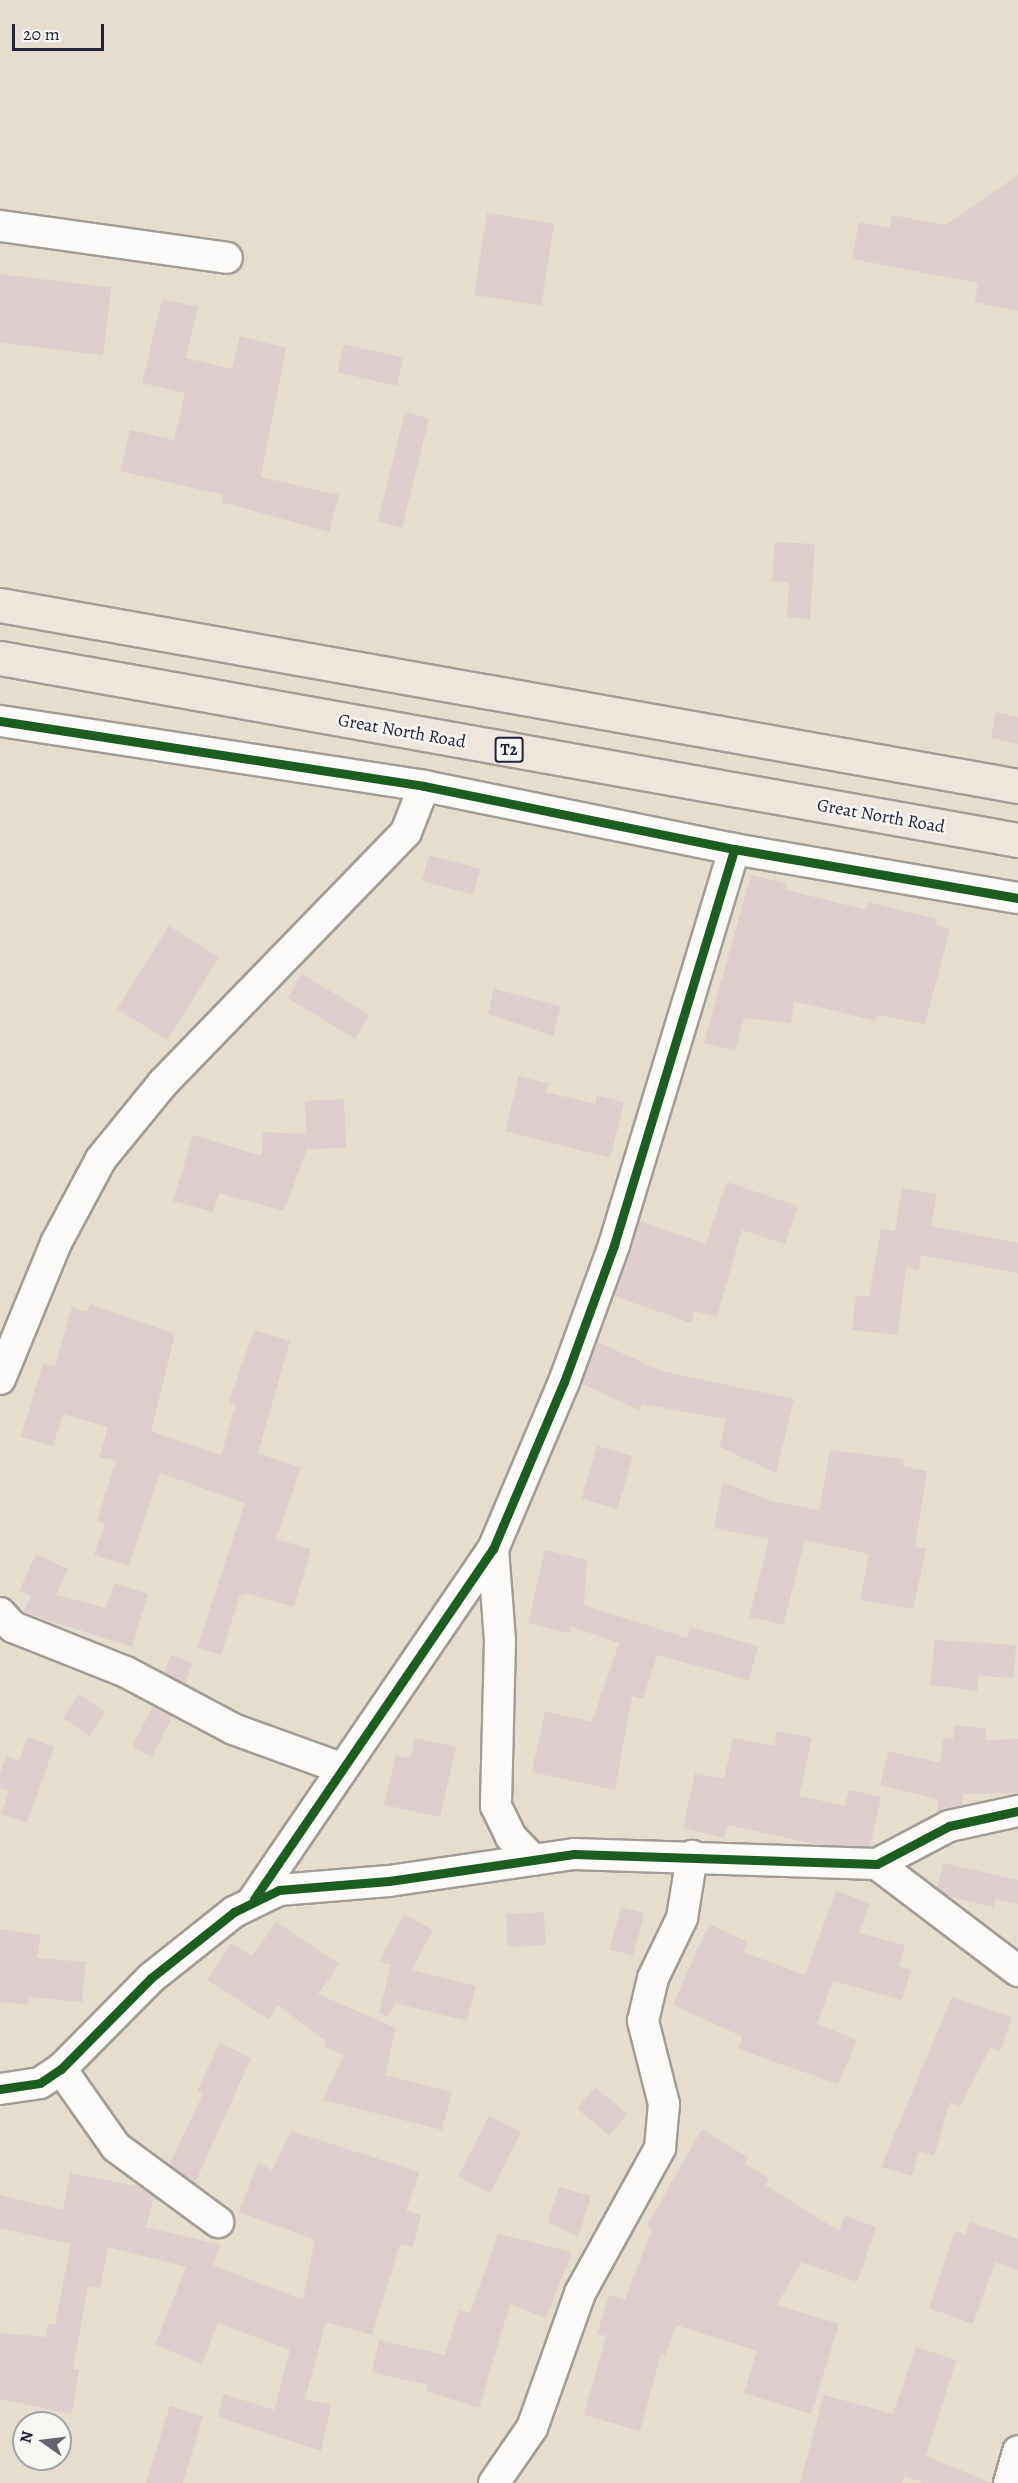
<!DOCTYPE html>
<html>
<head>
<meta charset="utf-8">
<style>
	body { margin:0 }
	#map { position:relative; width:1018px; height:2483px; overflow:hidden; background:#e5dece; font-family:Alegreya,serif }
	div>[style] { position:absolute }
	[style*='--x'] { left:calc(var(--x)*1px); top:calc(var(--y)*1px); width:calc(var(--w)*1px); rotate:calc(var(--a)*1deg) }
	.building>* { inset:0; background:#dececd; transform-origin:0 0 }
	.roads { filter:drop-shadow(2px 0 #a19d96) drop-shadow(-2px 0 #a19d96) drop-shadow(0 2px #a19d96) drop-shadow(0 -2px #a19d96) }
	.minor>* { height:30px; margin:-15px; padding:0 15px; transform-origin:15px; border-radius:15px; background:#fbfaf8 }
	.major>* { height:33px; margin:-16.5px; padding:0 16.5px; transform-origin:16.5px; border-radius:16.5px; background:#eee5dc }
	.cycleway>* { height:9px; margin:-4.5px; padding:0 4.5px; transform-origin:4.5px; border-radius:4.5px; background:#1b5e20 }
	span { translate:-50% -50%; white-space:nowrap; text-align:center; line-height:1.15; -webkit-text-stroke:4.5px #f6f6f2; paint-order:stroke }
	.shield-label span { padding:2px 4px; background:#f6f6f2; border:2px solid; border-radius:4px; -webkit-text-stroke-width:0 }
	.shield-label { font-size:16px; color:#22223b; font-weight:700 }
	.street-label { font-size:18px; color:#22223b }
	.north { position:absolute; left:12px; top:2411px; width:60px; height:60px; box-sizing:border-box; background:#f6f6f2; border:2px solid #a1a1a9; border-radius:50%; rotate:284deg; font-size:16px; font-weight:700; line-height:24px; text-align:center; color:#22223b }
	.north::after { content:''; display:block; margin:auto; width:21px; height:27px; background:#66646e; clip-path:polygon(50% 0,100% 100%,50% 72%,0 100%) }
	.scale { position:absolute; left:12px; top:24px; width:92px; height:27px; box-sizing:border-box; border:3px solid #22223b; border-top:0; padding-left:8px; font-size:18px; line-height:21px; white-space:nowrap; color:#22223b; -webkit-text-stroke:4px #f6f6f2; paint-order:stroke }
</style>
</head>
<body>
<div id="map">
	<div class="building">
		<div style="clip-path:polygon(1018px 175px,1018px 311px,975px 302px,978px 283px,852px 259px,859px 222px,889px 228px,892px 215px,946px 225px)"></div>
		<div style="left:487px;top:213px;width:68px;height:83px;rotate:9deg"></div>
		<div style="left:0;top:274px;width:112px;height:68px;rotate:7deg"></div>
		<div style="clip-path:polygon(162px 299px,198px 307px,186px 358px,232px 369px,240px 336px,286px 348px,261px 477px,339px 495px,329px 532px,222px 502px,223px 495px,120px 471px,130px 430px,174px 440px,185px 393px,142px 383px)"></div>
		<div style="left:344px;top:344px;width:61px;height:29px;rotate:13deg"></div>
		<div style="left:405px;top:412px;width:25px;height:113px;rotate:14deg"></div>
		<div style="clip-path:polygon(775px 542px,815px 544px,810px 619px,787px 617px,789px 582px,772px 581px)"></div>
		<div style="clip-path:polygon(996px 712px,1018px 717px,1018px 744px,991px 738px)"></div>
		<div style="left:429px;top:855px;width:53px;height:27px;rotate:15deg"></div>
		<div style="clip-path:polygon(751px 875px,788px 884px,786px 890px,866px 910px,868px 902px,937px 919px,936px 925px,950px 929px,925px 1024px,877px 1015px,875px 1021px,794px 1001px,791px 1023px,744px 1018px,735px 1051px,704px 1043px)"></div>
		<div style="left:169px;top:926px;width:59px;height:98px;rotate:32deg"></div>
		<div style="left:302px;top:974px;width:79px;height:28px;rotate:31deg"></div>
		<div style="clip-path:polygon(494px 989px,561px 1006px,553px 1036px,488px 1014px)"></div>
		<div style="clip-path:polygon(519px 1076px,549px 1084px,546px 1092px,595px 1104px,597px 1095px,624px 1102px,610px 1158px,505px 1131px)"></div>
		<div style="clip-path:polygon(344px 1099px,346px 1148px,307px 1149px,284px 1211px,219px 1193px,213px 1212px,173px 1201px,193px 1135px,262px 1156px,263px 1132px,306px 1134px,305px 1101px)"></div>
		<div style="clip-path:polygon(727px 1182px,798px 1206px,785px 1244px,742px 1230px,717px 1317px,694px 1311px,691px 1323px,614px 1296px,639px 1221px,706px 1244px)"></div>
		<div style="clip-path:polygon(902px 1188px,937px 1194px,931px 1226px,1018px 1243px,1018px 1273px,921px 1255px,919px 1270px,906px 1267px,898px 1335px,852px 1330px,856px 1295px,869px 1297px,881px 1229px,895px 1231px)"></div>
		<div style="clip-path:polygon(90px 1304px,175px 1334px,151px 1431px,221px 1455px,236px 1404px,229px 1402px,254px 1330px,290px 1341px,258px 1453px,301px 1468px,276px 1539px,311px 1549px,294px 1607px,245px 1593px,239px 1597px,221px 1655px,197px 1648px,245px 1503px,160px 1473px,129px 1566px,94px 1555px,105px 1524px,97px 1521px,116px 1461px,99px 1457px,108px 1427px,63px 1414px,53px 1446px,21px 1437px,43px 1363px,55px 1367px,72px 1307px,87px 1312px)"></div>
		<div style="clip-path:polygon(598px 1342px,661px 1371px,794px 1399px,776px 1473px,720px 1447px,726px 1419px,642px 1404px,639px 1410px,582px 1384px)"></div>
		<div style="left:597px;top:1446px;width:37px;height:55px;rotate:16deg"></div>
		<div style="clip-path:polygon(830px 1450px,904px 1459px,903px 1466px,927px 1471px,915px 1547px,926px 1549px,913px 1609px,860px 1600px,869px 1554px,805px 1540px,783px 1625px,749px 1617px,769px 1539px,714px 1528px,723px 1482px,771px 1501px,819px 1510px)"></div>
		<div style="clip-path:polygon(545px 1550px,587px 1560px,584px 1605px,687px 1638px,690px 1627px,758px 1646px,749px 1680px,657px 1655px,643px 1699px,632px 1696px,615px 1790px,532px 1772px,545px 1711px,592px 1722px,619px 1643px,570px 1626px,569px 1633px,528px 1623px)"></div>
		<div style="clip-path:polygon(36px 1554px,68px 1569px,56px 1595px,106px 1608px,114px 1583px,148px 1594px,132px 1647px,23px 1612px,31px 1596px,19px 1591px)"></div>
		<div style="clip-path:polygon(935px 1640px,1016px 1645px,1014px 1678px,979px 1676px,977px 1691px,930px 1685px)"></div>
		<div style="clip-path:polygon(171px 1655px,192px 1663px,185px 1684px,164px 1673px)"></div>
		<div style="left:79px;top:1694px;width:32px;height:29px;rotate:34deg"></div>
		<div style="left:153px;top:1706px;width:22px;height:46px;rotate:27deg"></div>
		<div style="clip-path:polygon(955px 1725px,986px 1729px,985px 1740px,1018px 1739px,1018px 1793px,963px 1794px,962px 1806px,938px 1812px,937px 1799px,880px 1785px,889px 1751px,940px 1763px,943px 1738px,953px 1739px)"></div>
		<div style="clip-path:polygon(777px 1731px,812px 1738px,799px 1796px,845px 1806px,849px 1790px,881px 1797px,870px 1847px,819px 1845px,728px 1825px,724px 1838px,683px 1828px,695px 1773px,724px 1779px,733px 1738px,774px 1746px)"></div>
		<div style="clip-path:polygon(28px 1737px,54px 1747px,27px 1823px,1px 1814px,9px 1791px,0 1788px,0 1774px,6px 1756px,19px 1761px)"></div>
		<div style="clip-path:polygon(415px 1738px,456px 1747px,440px 1817px,384px 1805px,396px 1755px,410px 1758px)"></div>
		<div style="clip-path:polygon(943px 1863px,1018px 1880px,1018px 1904px,996px 1899px,994px 1907px,947px 1896px,937px 1888px)"></div>
		<div style="clip-path:polygon(836px 1891px,870px 1903px,859px 1933px,905px 1945px,899px 1966px,911px 1970px,902px 2000px,833px 1981px,817px 2024px,857px 2040px,838px 2084px,738px 2049px,743px 2037px,673px 2005px,709px 1924px,747px 1942px,743px 1952px,805px 1975px)"></div>
		<div style="left:621px;top:1907px;width:24px;height:44px;rotate:15deg"></div>
		<div style="left:544px;top:1912px;width:33px;height:38px;rotate:87deg"></div>
		<div style="clip-path:polygon(404px 1914px,433px 1930px,412px 1970px,476px 1986px,467px 2021px,395px 2003px,388px 2017px,379px 2013px,391px 1965px,379px 1962px)"></div>
		<div style="clip-path:polygon(276px 1922px,339px 1964px,318px 1994px,396px 2028px,385px 2075px,452px 2092px,442px 2130px,323px 2100px,344px 2055px,324px 2046px,326px 2041px,277px 2005px,270px 2020px,207px 1980px,231px 1943px,252px 1956px)"></div>
		<div style="clip-path:polygon(0 1929px,41px 1935px,37px 1958px,86px 1962px,82px 2002px,29px 1997px,28px 2005px,0 2002px)"></div>
		<div style="clip-path:polygon(952px 1997px,1012px 2017px,1000px 2051px,990px 2048px,960px 2107px,950px 2102px,934px 2156px,919px 2151px,912px 2176px,881px 2167px)"></div>
		<div style="clip-path:polygon(220px 2043px,251px 2058px,195px 2183px,169px 2165px,203px 2094px,197px 2091px)"></div>
		<div style="left:595px;top:2087px;width:42px;height:28px;rotate:40deg"></div>
		<div style="left:489px;top:2116px;width:36px;height:68px;rotate:27deg"></div>
		<div style="clip-path:polygon(702px 2129px,749px 2158px,745px 2164px,769px 2178px,765px 2185px,839px 2231px,845px 2216px,876px 2227px,857px 2282px,801px 2262px,777px 2305px,839px 2324px,811px 2414px,744px 2393px,757px 2351px,676px 2325px,666px 2355px,661px 2354px,640px 2431px,584px 2415px,606px 2336px,597px 2334px,609px 2295px,625px 2300px,652px 2229px,647px 2226px)"></div>
		<div style="clip-path:polygon(291px 2131px,419px 2172px,406px 2211px,421px 2215px,413px 2247px,400px 2244px,372px 2335px,326px 2322px,305px 2399px,331px 2405px,321px 2451px,218px 2417px,224px 2394px,274px 2410px,290px 2350px,218px 2323px,202px 2364px,155px 2345px,186px 2267px,108px 2247px,100px 2288px,88px 2286px,73px 2369px,79px 2370px,72px 2414px,0 2399px,0 2333px,46px 2337px,48px 2324px,55px 2325px,71px 2244px,0 2228px,0 2195px,63px 2210px,70px 2173px,141px 2187px,154px 2196px,146px 2227px,221px 2245px,213px 2265px,303px 2300px,315px 2240px,239px 2212px,258px 2163px,272px 2170px)"></div>
		<div style="clip-path:polygon(559px 2187px,591px 2196px,578px 2237px,548px 2222px)"></div>
		<div style="clip-path:polygon(970px 2222px,1018px 2239px,1018px 2270px,995px 2262px,973px 2324px,929px 2308px,955px 2231px,965px 2235px)"></div>
		<div style="clip-path:polygon(498px 2234px,572px 2252px,546px 2318px,510px 2304px,479px 2408px,426px 2391px,428px 2385px,372px 2372px,379px 2340px,445px 2355px,459px 2310px,470px 2313px)"></div>
		<div style="clip-path:polygon(916px 2347px,956px 2360px,926px 2456px,991px 2483px,925px 2483px,904px 2476px,902px 2483px,800px 2483px,824px 2395px,893px 2414px)"></div>
		<div style="clip-path:polygon(170px 2406px,203px 2416px,183px 2483px,146px 2483px)"></div>
	</div>
	<div class="roads">
		<div class="minor">
			<div style="--x:0;--y:226;--w:229;--a:8"></div>
			<div style="--x:0;--y:721;--w:429;--a:8.7"></div>
			<div style="--x:424;--y:786;--w:316;--a:11.5"></div>
			<div style="--x:734;--y:849;--w:288;--a:9.8"></div>
			<div style="--x:0;--y:1379;--w:147;--a:-67.6"></div>
			<div style="--x:56;--y:1243;--w:95;--a:-61.8"></div>
			<div style="--x:101;--y:1159;--w:98;--a:-50.8"></div>
			<div style="--x:163;--y:1083;--w:349;--a:-45.9"></div>
			<div style="--x:406;--y:832;--w:49;--a:-68.6"></div>
			<div style="--x:493;--y:1549;--w:91;--a:85.6"></div>
			<div style="--x:500;--y:1640;--w:166;--a:91.4"></div>
			<div style="--x:496;--y:1806;--w:34;--a:64"></div>
			<div style="--x:511;--y:1837;--w:32;--a:46"></div>
			<div style="--x:0;--y:1613;--w:19;--a:47"></div>
			<div style="--x:13;--y:1627;--w:122;--a:21.7"></div>
			<div style="--x:126;--y:1672;--w:121;--a:28"></div>
			<div style="--x:233;--y:1729;--w:112;--a:19.9"></div>
			<div style="--x:877;--y:1864;--w:177;--a:37.2"></div>
			<div style="--x:254;--y:1899;--w:424;--a:-55.7"></div>
			<div style="--x:493;--y:1549;--w:181;--a:-67"></div>
			<div style="--x:564;--y:1382;--w:146;--a:-69.9"></div>
			<div style="--x:614;--y:1245;--w:414;--a:-73.1"></div>
			<div style="--x:61;--y:2069;--w:95;--a:54.8"></div>
			<div style="--x:116;--y:2147;--w:127;--a:36.3"></div>
			<div style="--x:0;--y:2089;--w:40;--a:-8.5"></div>
			<div style="--x:40;--y:2083;--w:25;--a:-34"></div>
			<div style="--x:61;--y:2069;--w:128;--a:-45.3"></div>
			<div style="--x:151;--y:1978;--w:106;--a:-38.5"></div>
			<div style="--x:234;--y:1912;--w:50;--a:-26.1"></div>
			<div style="--x:279;--y:1890;--w:110;--a:-4.7"></div>
			<div style="--x:389;--y:1881;--w:187;--a:-8.3"></div>
			<div style="--x:574;--y:1854;--w:303;--a:1.9"></div>
			<div style="--x:877;--y:1864;--w:81;--a:-27.8"></div>
			<div style="--x:949;--y:1826;--w:71;--a:-12.3"></div>
			<div style="--x:494;--y:2483;--w:67;--a:-55.4"></div>
			<div style="--x:532;--y:2428;--w:143;--a:-70.4"></div>
			<div style="--x:580;--y:2293;--w:166;--a:-61.1"></div>
			<div style="--x:660;--y:2148;--w:44;--a:-84.8"></div>
			<div style="--x:664;--y:2104;--w:86;--a:-104.2"></div>
			<div style="--x:643;--y:2021;--w:44;--a:-76.9"></div>
			<div style="--x:653;--y:1978;--w:67;--a:-64.2"></div>
			<div style="--x:682;--y:1918;--w:63;--a:-80.8"></div>
			<div style="--x:1009;--y:2483;--w:33;--a:-74"></div>
		</div>
		<div class="major">
			<div style="--x:0;--y:605;--w:1034;--a:10.08"></div>
			<div style="--x:0;--y:658;--w:1034;--a:10.14"></div>
		</div>
	</div>
	<div class="cycleway">
		<div style="--x:0;--y:721;--w:429;--a:8.7"></div>
		<div style="--x:424;--y:786;--w:316;--a:11.5"></div>
		<div style="--x:734;--y:849;--w:288;--a:9.8"></div>
		<div style="--x:254;--y:1899;--w:424;--a:-55.7"></div>
		<div style="--x:493;--y:1549;--w:181;--a:-67"></div>
		<div style="--x:564;--y:1382;--w:146;--a:-69.9"></div>
		<div style="--x:614;--y:1245;--w:414;--a:-73.1"></div>
		<div style="--x:0;--y:2089;--w:40;--a:-8.5"></div>
		<div style="--x:40;--y:2083;--w:25;--a:-34"></div>
		<div style="--x:61;--y:2069;--w:128;--a:-45.3"></div>
		<div style="--x:151;--y:1978;--w:106;--a:-38.5"></div>
		<div style="--x:234;--y:1912;--w:50;--a:-26.1"></div>
		<div style="--x:279;--y:1890;--w:110;--a:-4.7"></div>
		<div style="--x:389;--y:1881;--w:187;--a:-8.3"></div>
		<div style="--x:574;--y:1854;--w:303;--a:1.9"></div>
		<div style="--x:877;--y:1864;--w:81;--a:-27.8"></div>
		<div style="--x:949;--y:1826;--w:71;--a:-12.3"></div>
	</div>
	<div class="shield-label">
		<span style="left:509px;top:750px">T2</span>
	</div>
	<div class="street-label">
		<span style="left:402px;top:731px;rotate:10deg">Great North Road</span>
		<span style="left:881px;top:816px;rotate:10deg">Great North Road</span>
	</div>
	<div class="north">N</div>
	<div class="scale">20 m</div>
</div>
</body>
</html>
